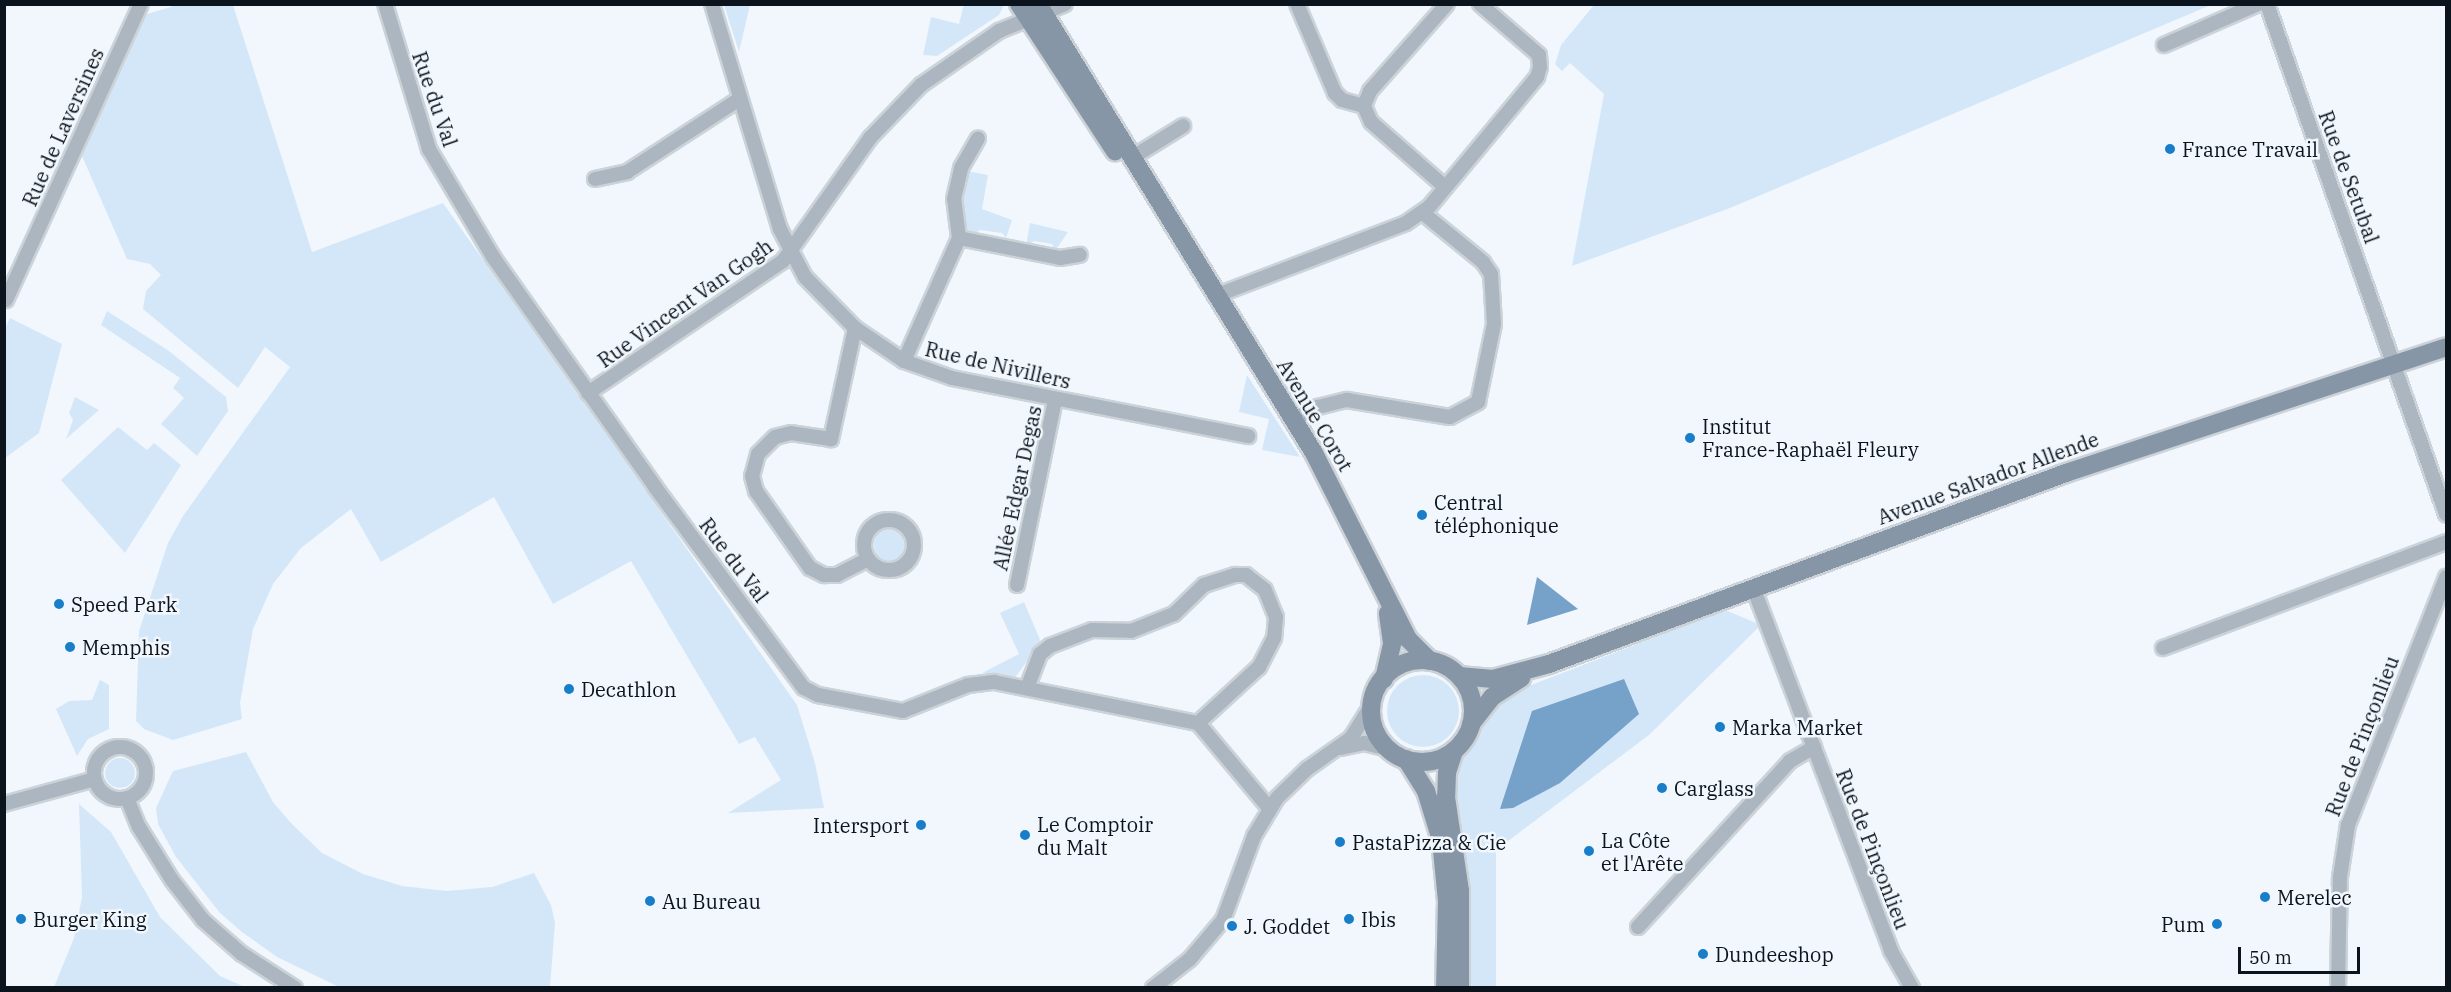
<!DOCTYPE html>
<html>
<head>
<meta charset="utf-8">
<style>
	body { margin:0 }
	#map { position:relative; width:2451px; height:992px; overflow:hidden; background:#f1f7fc; font-family:"IBM Plex Serif",serif }
	div>[style] { position:absolute }
	[style*='--x'] { left:calc(var(--x)*1px); top:calc(var(--y)*1px); width:calc(var(--w)*1px); rotate:calc(var(--a)*1deg) }
	.green>* { inset:0; background:#d4e7f9 }
	.round { border-radius:50% }
	.water>* { inset:0; background:#76a1c9 }
	.roads { filter:drop-shadow(2px 0 #ccd3d8) drop-shadow(-2px 0 #ccd3d8) drop-shadow(0 2px #ccd3d8) drop-shadow(0 -2px #ccd3d8) }
	.street>* { height:14px; margin:-7px; padding:0 7px; transform-origin:7px; border-radius:7px; background:#abb6c0 }
	.street>.ring { margin:-7px; padding:0; box-sizing:content-box; background:none; border:14px solid #abb6c0; border-radius:50% }
	.secondary>* { height:18px; margin:-9px; padding:0 9px; transform-origin:9px; border-radius:9px; background:#8696a6 }
	.secondary>.ring { margin:-9px; padding:0; box-sizing:content-box; background:none; border:18px solid #8696a6; border-radius:50% }
	.dots>* { width:16px; height:16px; translate:-50% -50%; box-sizing:border-box; border:3px solid #f1f7fc; border-radius:50% }
	span { translate:-50% -50%; white-space:nowrap; text-align:center; line-height:1.15; -webkit-text-stroke:5px #f1f7fc; paint-order:stroke }
	.street-label { font-size:20px; color:#0b141c }
	.poi-label { font-size:20px; color:#0b141c }
	.left { translate:0 -50%; text-align:left }
	.right { translate:-100% -50%; text-align:right }
	.frame { position:absolute; inset:0; border:6px solid #0b141c; pointer-events:none }
	.scale { position:absolute; left:2238px; top:947px; width:122px; height:27px; box-sizing:border-box; border:3px solid #0b141c; border-top:0; padding-left:8px; font-size:18px; line-height:21px; white-space:nowrap; color:#0b141c; -webkit-text-stroke:4px #f1f7fc; paint-order:stroke }
</style>
</head>
<body>
<div id="map">
	<div class="green">
		<div style="clip-path:polygon(964px 4px,1004px 5px,999px 15px,937px 56px,923px 55px,931px 17px,959px 24px)"></div>
		<div style="clip-path:polygon(177px 5px,233px 5px,312px 252px,443px 203px,797px 705px,815px 763px,824px 808px,728px 813px,781px 780px,755px 737px,739px 744px,631px 561px,553px 604px,494px 497px,381px 562px,351px 509px,301px 548px,273px 584px,253px 629px,240px 703px,242px 719px,173px 740px,144px 729px,136px 721px,139px 631px,168px 543px,183px 516px,290px 367px,265px 347px,238px 388px,143px 309px,146px 291px,161px 275px,150px 264px,127px 259px,82px 156px,144px 15px)"></div>
		<div style="clip-path:polygon(724px 5px,750px 5px,739px 52px)"></div>
		<div style="clip-path:polygon(1594px 5px,1594px 4px,2211px 5px,1730px 208px,1572px 266px,1604px 94px,1570px 63px,1562px 71px,1555px 64px,1561px 45px)"></div>
		<div style="clip-path:polygon(967px 171px,988px 175px,982px 209px,1012px 220px,1006px 238px,1002px 233px,980px 230px,975px 235px,967px 230px,962px 204px)"></div>
		<div style="clip-path:polygon(1030px 223px,1068px 232px,1055px 251px,1052px 244px,1034px 241px,1026px 246px)"></div>
		<div style="clip-path:polygon(107px 311px,169px 351px,226px 397px,228px 411px,197px 456px,161px 424px,184px 398px,173px 388px,180px 378px,101px 325px)"></div>
		<div style="clip-path:polygon(10px 318px,62px 344px,39px 433px,5px 458px,4px 331px)"></div>
		<div style="clip-path:polygon(1247px 375px,1300px 457px,1262px 450px,1269px 419px,1239px 412px)"></div>
		<div style="clip-path:polygon(75px 397px,99px 410px,66px 439px,73px 420px,69px 413px)"></div>
		<div style="clip-path:polygon(118px 427px,147px 450px,154px 443px,181px 465px,125px 553px,61px 480px)"></div>
		<div class="round" style="left:874px;top:529px;width:32px;height:32px"></div>
		<div style="clip-path:polygon(1024px 602px,1041px 642px,1014px 679px,982px 673px,1019px 654px,1000px 613px)"></div>
		<div style="clip-path:polygon(1725px 610px,1761px 625px,1649px 735px,1496px 850px,1496px 987px,1466px 987px,1470px 958px,1466px 883px,1452px 795px,1453px 767px,1477px 733px,1482px 717px,1495px 701px,1521px 689px)"></div>
		<div class="round" style="left:1387px;top:675px;width:72px;height:72px"></div>
		<div style="clip-path:polygon(100px 680px,109px 685px,109px 729px,88px 739px,77px 756px,56px 709px,69px 701px,92px 700px)"></div>
		<div style="clip-path:polygon(246px 752px,273px 802px,291px 823px,322px 853px,363px 874px,402px 886px,447px 891px,492px 887px,534px 873px,551px 905px,555px 923px,550px 987px,339px 987px,277px 957px,242px 932px,220px 913px,176px 857px,158px 824px,156px 808px,173px 771px)"></div>
		<div class="round" style="left:105px;top:758px;width:30px;height:30px"></div>
		<div style="clip-path:polygon(79px 804px,111px 832px,160px 917px,220px 976px,245px 987px,54px 987px,74px 938px,82px 897px)"></div>
	</div>
	<div class="water">
		<div style="clip-path:polygon(1537px 577px,1578px 609px,1527px 625px)"></div>
		<div style="clip-path:polygon(1624px 679px,1639px 714px,1560px 783px,1513px 808px,1500px 809px,1532px 711px)"></div>
	</div>
	<div class="roads">
		<div class="street">
			<div style="--x:385;--y:4;--w:152;--a:73.1"></div>
			<div style="--x:429;--y:149;--w:126;--a:59.3"></div>
			<div style="--x:493;--y:257;--w:281;--a:54.8"></div>
			<div style="--x:655;--y:487;--w:250;--a:53.5"></div>
			<div style="--x:804;--y:688;--w:16;--a:27"></div>
			<div style="--x:818;--y:695;--w:86;--a:10.7"></div>
			<div style="--x:903;--y:711;--w:70;--a:-21.8"></div>
			<div style="--x:968;--y:685;--w:26;--a:-7"></div>
			<div style="--x:994;--y:682;--w:208;--a:11.4"></div>
			<div style="--x:1198;--y:723;--w:111;--a:50.1"></div>
			<div style="--x:712;--y:4;--w:235;--a:73.2"></div>
			<div style="--x:780;--y:229;--w:54;--a:62.5"></div>
			<div style="--x:805;--y:277;--w:71;--a:45.6"></div>
			<div style="--x:855;--y:328;--w:59;--a:34"></div>
			<div style="--x:904;--y:361;--w:51;--a:19.5"></div>
			<div style="--x:952;--y:378;--w:302;--a:11.1"></div>
			<div style="--x:1297;--y:4;--w:97;--a:66.9"></div>
			<div style="--x:1335;--y:93;--w:10;--a:45"></div>
			<div style="--x:1342;--y:100;--w:23;--a:15"></div>
			<div style="--x:2267;--y:4;--w:541;--a:70.66"></div>
			<div style="--x:2164;--y:45;--w:103;--a:-23.6"></div>
			<div style="--x:1133;--y:157;--w:59;--a:-31.8"></div>
			<div style="--x:595;--y:179;--w:33;--a:-12"></div>
			<div style="--x:627;--y:172;--w:132;--a:-33"></div>
			<div style="--x:1445;--y:187;--w:98;--a:-138.7"></div>
			<div style="--x:1371;--y:122;--w:17;--a:-114"></div>
			<div style="--x:1364;--y:106;--w:16;--a:-68"></div>
			<div style="--x:1370;--y:91;--w:116;--a:-48.5"></div>
			<div style="--x:959;--y:238;--w:39;--a:-97"></div>
			<div style="--x:954;--y:199;--w:32;--a:-77"></div>
			<div style="--x:961;--y:168;--w:34;--a:-60"></div>
			<div style="--x:1215;--y:296;--w:204;--a:-20.9"></div>
			<div style="--x:1406;--y:223;--w:29;--a:-35"></div>
			<div style="--x:1430;--y:206;--w:168;--a:-50.3"></div>
			<div style="--x:1537;--y:77;--w:10;--a:-73"></div>
			<div style="--x:1540;--y:67;--w:12;--a:-95"></div>
			<div style="--x:1539;--y:55;--w:78;--a:-139.2"></div>
			<div style="--x:6;--y:300;--w:325;--a:-65.5"></div>
			<div style="--x:855;--y:328;--w:114;--a:102.2"></div>
			<div style="--x:831;--y:439;--w:40;--a:-171.5"></div>
			<div style="--x:791;--y:433;--w:16;--a:166"></div>
			<div style="--x:775;--y:437;--w:24;--a:135"></div>
			<div style="--x:758;--y:454;--w:23;--a:105"></div>
			<div style="--x:752;--y:476;--w:16;--a:75"></div>
			<div style="--x:756;--y:491;--w:94;--a:55"></div>
			<div style="--x:810;--y:568;--w:16;--a:27"></div>
			<div style="--x:824;--y:575;--w:13;--a:0"></div>
			<div style="--x:837;--y:575;--w:35;--a:-27"></div>
			<div style="--x:904;--y:361;--w:135;--a:-65.9"></div>
			<div style="--x:959;--y:238;--w:103;--a:11.2"></div>
			<div style="--x:1060;--y:258;--w:20;--a:-9"></div>
			<div style="--x:588;--y:393;--w:235;--a:-34.1"></div>
			<div style="--x:783;--y:261;--w:151;--a:-54.7"></div>
			<div style="--x:870;--y:138;--w:74;--a:-46.1"></div>
			<div style="--x:921;--y:85;--w:95;--a:-34.7"></div>
			<div style="--x:999;--y:31;--w:71;--a:-22.2"></div>
			<div style="--x:1294;--y:419;--w:27;--a:-27"></div>
			<div style="--x:1318;--y:407;--w:30;--a:-14"></div>
			<div style="--x:1347;--y:400;--w:104;--a:9.4"></div>
			<div style="--x:1450;--y:417;--w:32;--a:-28"></div>
			<div style="--x:1478;--y:402;--w:80;--a:-78.4"></div>
			<div style="--x:1494;--y:324;--w:50;--a:-93.4"></div>
			<div style="--x:1491;--y:274;--w:14;--a:-124"></div>
			<div style="--x:1483;--y:262;--w:77;--a:-140.8"></div>
			<div class="ring" style="left:864px;top:520px;width:36px;height:36px"></div>
			<div style="--x:1017;--y:585;--w:189;--a:-78.4"></div>
			<div style="--x:1753;--y:587;--w:389;--a:69.2"></div>
			<div style="--x:1891;--y:951;--w:43;--a:60.4"></div>
			<div style="--x:2163;--y:648;--w:302;--a:-20.5"></div>
			<div style="--x:1027;--y:688;--w:36;--a:-69"></div>
			<div style="--x:1040;--y:654;--w:13;--a:-39"></div>
			<div style="--x:1050;--y:646;--w:45;--a:-20.9"></div>
			<div style="--x:1092;--y:630;--w:39;--a:1"></div>
			<div style="--x:1131;--y:631;--w:46;--a:-21.6"></div>
			<div style="--x:1174;--y:614;--w:42;--a:-44"></div>
			<div style="--x:1204;--y:585;--w:33;--a:-18"></div>
			<div style="--x:1235;--y:575;--w:11;--a:0"></div>
			<div style="--x:1246;--y:575;--w:24;--a:38"></div>
			<div style="--x:1265;--y:590;--w:29;--a:68"></div>
			<div style="--x:1276;--y:617;--w:21;--a:95"></div>
			<div style="--x:1274;--y:638;--w:33;--a:117"></div>
			<div style="--x:1259;--y:667;--w:83;--a:137.4"></div>
			<div class="ring" style="left:94px;top:747px;width:38px;height:38px"></div>
			<div style="--x:1341;--y:748;--w:24;--a:-12"></div>
			<div style="--x:1364;--y:743;--w:25;--a:14"></div>
			<div style="--x:127;--y:798;--w:31;--a:68"></div>
			<div style="--x:139;--y:827;--w:62;--a:58.1"></div>
			<div style="--x:172;--y:880;--w:51;--a:52.2"></div>
			<div style="--x:203;--y:920;--w:52;--a:41.1"></div>
			<div style="--x:242;--y:954;--w:63;--a:32.7"></div>
			<div style="--x:4;--y:804;--w:94;--a:-15.4"></div>
			<div style="--x:1638;--y:927;--w:225;--a:-47.5"></div>
			<div style="--x:1790;--y:761;--w:28;--a:-30"></div>
			<div style="--x:1153;--y:988;--w:47;--a:-38.1"></div>
			<div style="--x:1190;--y:959;--w:51;--a:-49.8"></div>
			<div style="--x:1223;--y:920;--w:90;--a:-69.7"></div>
			<div style="--x:1254;--y:836;--w:44;--a:-58.8"></div>
			<div style="--x:1277;--y:798;--w:42;--a:-44"></div>
			<div style="--x:1307;--y:769;--w:54;--a:-35.2"></div>
			<div style="--x:1351;--y:738;--w:39;--a:-58"></div>
			<div style="--x:2338;--y:988;--w:111;--a:-89"></div>
			<div style="--x:2340;--y:877;--w:53;--a:-81.3"></div>
			<div style="--x:2348;--y:825;--w:267;--a:-68.4"></div>
		</div>
		<div class="secondary">
			<div style="--x:1019;--y:4;--w:176;--a:56.9"></div>
			<div style="--x:1038;--y:4;--w:527;--a:58.42"></div>
			<div style="--x:1314;--y:453;--w:208;--a:63.2"></div>
			<div style="--x:1408;--y:639;--w:31;--a:45"></div>
			<div class="ring" style="left:1371px;top:660px;width:84px;height:84px"></div>
			<div style="--x:1459;--y:676;--w:34;--a:5"></div>
			<div style="--x:1493;--y:679;--w:58;--a:-15"></div>
			<div style="--x:1549;--y:664;--w:551;--a:-20.28"></div>
			<div style="--x:2066;--y:473;--w:400;--a:-18.3"></div>
			<div style="--x:1384;--y:679;--w:37;--a:-77"></div>
			<div style="--x:1392;--y:643;--w:30;--a:-98"></div>
			<div style="--x:1471;--y:724;--w:34;--a:-52"></div>
			<div style="--x:1492;--y:697;--w:35;--a:-33"></div>
			<div style="--x:1454;--y:751;--w:23;--a:108"></div>
			<div style="--x:1447;--y:773;--w:24;--a:92"></div>
			<div style="--x:1446;--y:797;--w:95;--a:81.5"></div>
			<div style="--x:1460;--y:891;--w:97;--a:90"></div>
			<div style="--x:1406;--y:759;--w:38;--a:58"></div>
			<div style="--x:1426;--y:791;--w:51;--a:73"></div>
			<div style="--x:1441;--y:840;--w:61;--a:84.4"></div>
			<div style="--x:1447;--y:901;--w:87;--a:91.3"></div>
		</div>
	</div>
	<div class="dots">
		<div style="left:2170px;top:149px;background:#197ec9"></div>
		<div style="left:1690px;top:438px;background:#197ec9"></div>
		<div style="left:1422px;top:515px;background:#197ec9"></div>
		<div style="left:59px;top:604px;background:#197ec9"></div>
		<div style="left:70px;top:647px;background:#197ec9"></div>
		<div style="left:569px;top:689px;background:#197ec9"></div>
		<div style="left:1720px;top:727px;background:#197ec9"></div>
		<div style="left:1662px;top:788px;background:#197ec9"></div>
		<div style="left:921px;top:825px;background:#197ec9"></div>
		<div style="left:1025px;top:835px;background:#197ec9"></div>
		<div style="left:1340px;top:842px;background:#197ec9"></div>
		<div style="left:1589px;top:851px;background:#197ec9"></div>
		<div style="left:2265px;top:897px;background:#197ec9"></div>
		<div style="left:650px;top:901px;background:#197ec9"></div>
		<div style="left:21px;top:919px;background:#197ec9"></div>
		<div style="left:1349px;top:919px;background:#197ec9"></div>
		<div style="left:2217px;top:924px;background:#197ec9"></div>
		<div style="left:1232px;top:926px;background:#197ec9"></div>
		<div style="left:1703px;top:954px;background:#197ec9"></div>
	</div>
	<div class="street-label">
		<span style="left:435px;top:99px;rotate:71deg">Rue du Val</span>
		<span style="left:63px;top:127px;rotate:-66deg">Rue de Laversines</span>
		<span style="left:2349px;top:177px;rotate:70deg">Rue de Setubal</span>
		<span style="left:685px;top:303px;rotate:-35deg">Rue Vincent Van Gogh</span>
		<span style="left:998px;top:365px;rotate:13deg">Rue de Nivillers</span>
		<span style="left:1315px;top:415px;rotate:59deg">Avenue Corot</span>
		<span style="left:1988px;top:478px;rotate:-20deg">Avenue Salvador Allende</span>
		<span style="left:1017px;top:488px;rotate:-78deg">Allée Edgar Degas</span>
		<span style="left:734px;top:560px;rotate:53deg">Rue du Val</span>
		<span style="left:2362px;top:736px;rotate:-69deg">Rue de Pinçonlieu</span>
		<span style="left:1873px;top:849px;rotate:69deg">Rue de Pinçonlieu</span>
	</div>
	<div class="poi-label">
		<span class="left" style="left:2182px;top:149px">France Travail</span>
		<span class="left" style="left:1702px;top:438px">Institut<br>France-Raphaël Fleury</span>
		<span class="left" style="left:1434px;top:514px">Central<br>téléphonique</span>
		<span class="left" style="left:71px;top:604px">Speed Park</span>
		<span class="left" style="left:82px;top:647px">Memphis</span>
		<span class="left" style="left:581px;top:689px">Decathlon</span>
		<span class="left" style="left:1732px;top:727px">Marka Market</span>
		<span class="left" style="left:1674px;top:788px">Carglass</span>
		<span class="left" style="left:1037px;top:836px">Le Comptoir<br>du Malt</span>
		<span class="right" style="left:909px;top:825px">Intersport</span>
		<span class="left" style="left:1601px;top:852px">La Côte<br>et l'Arête</span>
		<span class="left" style="left:1352px;top:842px">PastaPizza &amp; Cie</span>
		<span class="left" style="left:2277px;top:897px">Merelec</span>
		<span class="left" style="left:662px;top:901px">Au Bureau</span>
		<span class="left" style="left:33px;top:919px">Burger King</span>
		<span class="left" style="left:1361px;top:919px">Ibis</span>
		<span class="right" style="left:2205px;top:924px">Pum</span>
		<span class="left" style="left:1244px;top:926px">J. Goddet</span>
		<span class="left" style="left:1715px;top:954px">Dundeeshop</span>
	</div>
	<div class="frame"></div>
	<div class="scale">50 m</div>
</div>
</body>
</html>
